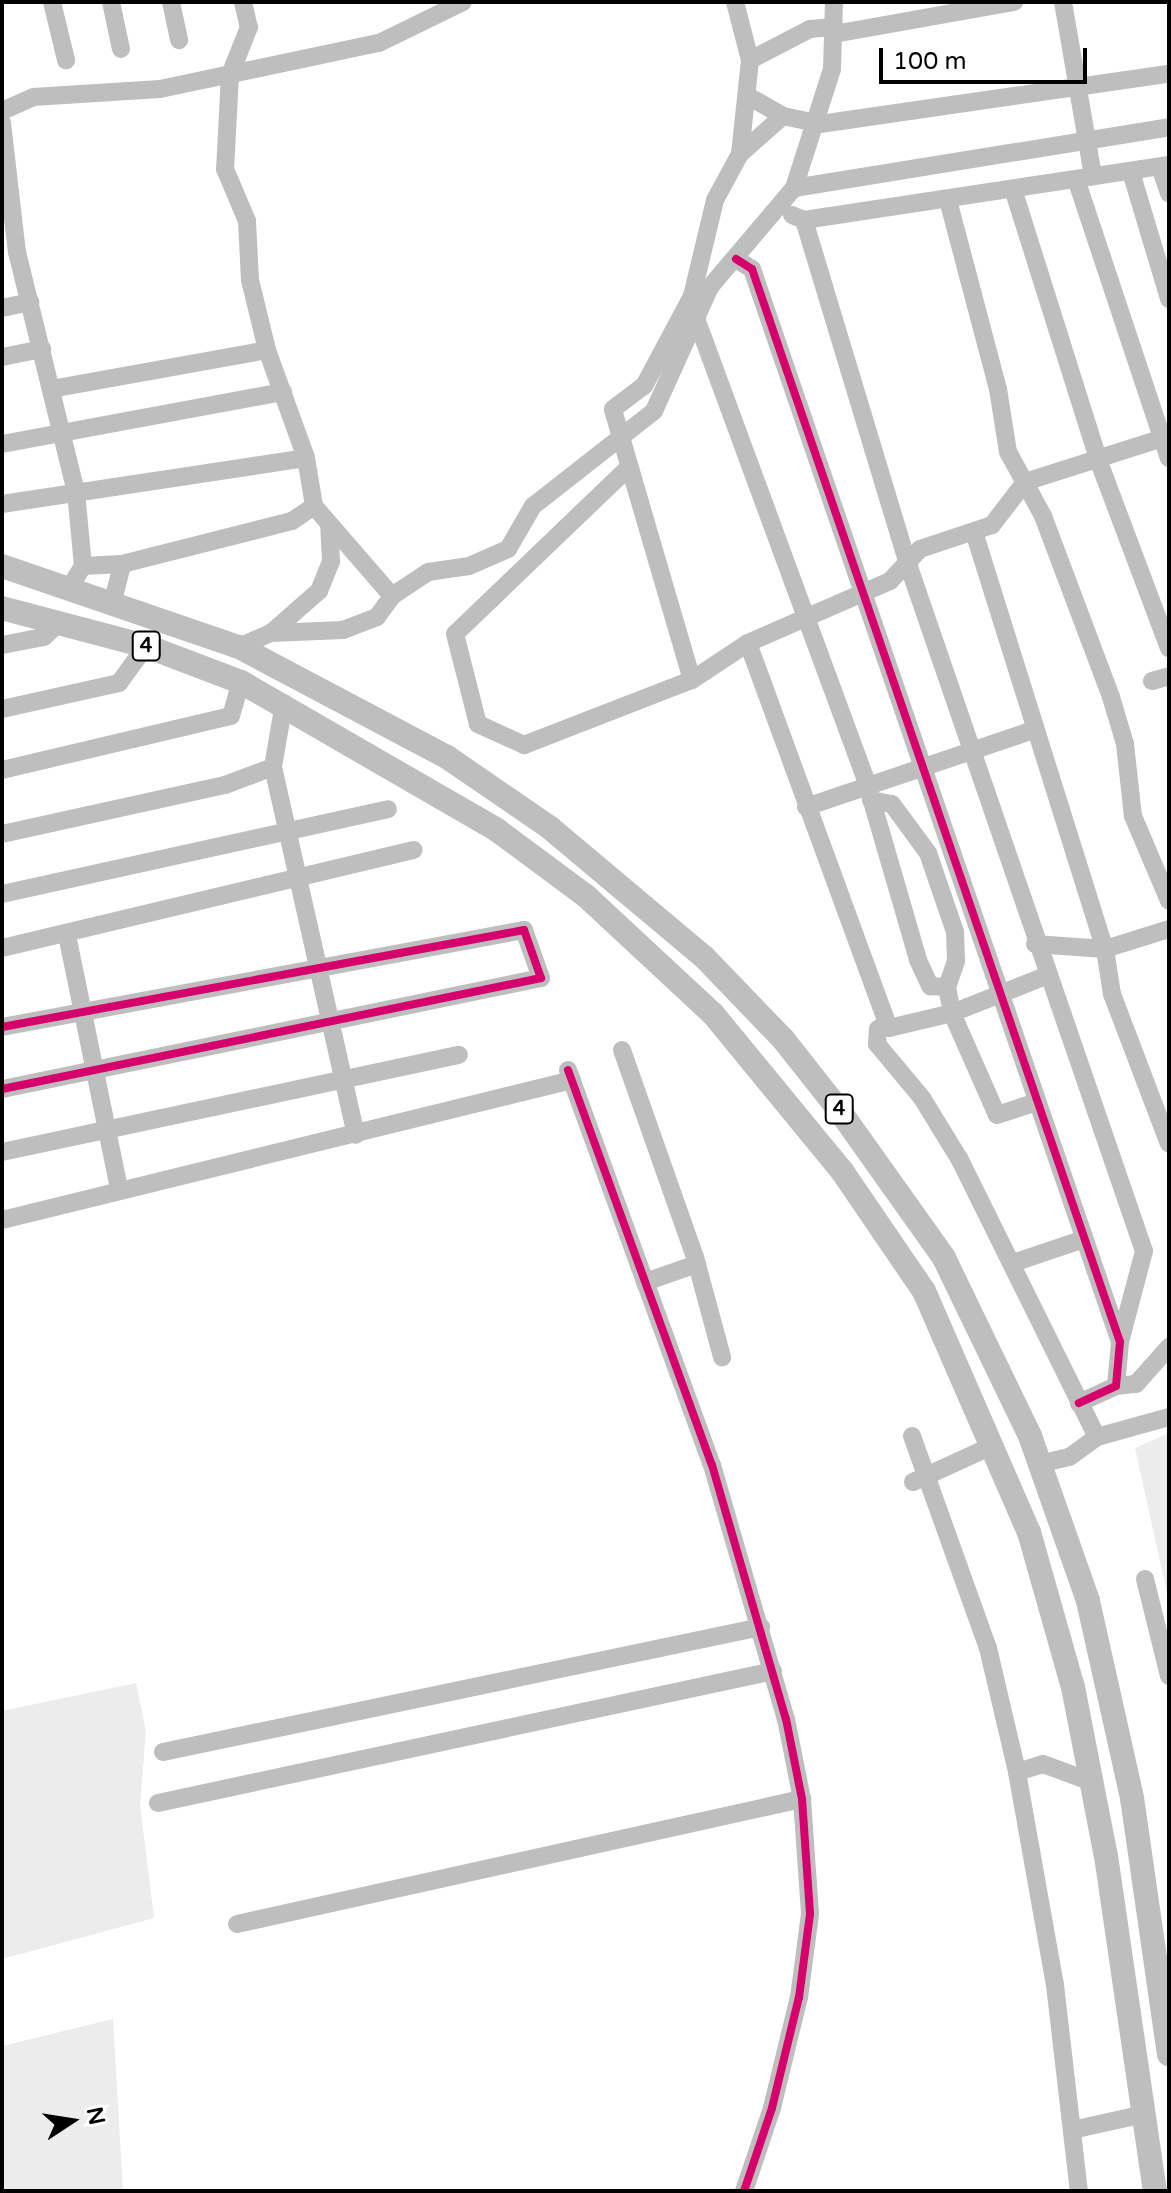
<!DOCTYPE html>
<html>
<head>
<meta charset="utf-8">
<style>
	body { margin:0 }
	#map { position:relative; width:1171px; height:2193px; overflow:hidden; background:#fff; font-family:"Varela Round",sans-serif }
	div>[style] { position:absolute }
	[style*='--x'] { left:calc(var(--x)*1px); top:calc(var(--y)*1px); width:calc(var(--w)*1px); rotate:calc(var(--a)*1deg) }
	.green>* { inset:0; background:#ececec }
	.minor>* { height:18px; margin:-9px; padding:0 9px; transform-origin:9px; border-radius:9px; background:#bebebe }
	.highway>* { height:24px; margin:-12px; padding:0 12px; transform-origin:12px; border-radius:12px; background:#bebebe }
	.cycleway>* { height:8px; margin:-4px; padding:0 4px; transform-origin:4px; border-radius:4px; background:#d6006c }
	span { translate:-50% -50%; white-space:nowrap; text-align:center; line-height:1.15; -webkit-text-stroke:8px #fff; paint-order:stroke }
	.shield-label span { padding:2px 6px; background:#fff; border:2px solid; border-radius:6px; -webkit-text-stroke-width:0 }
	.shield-label { font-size:20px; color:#000; font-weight:700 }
	.frame { position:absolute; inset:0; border:4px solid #000; pointer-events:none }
	.north { position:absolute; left:32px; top:2081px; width:80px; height:80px; -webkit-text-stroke:6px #fff; paint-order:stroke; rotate:78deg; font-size:22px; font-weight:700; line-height:32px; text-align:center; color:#000 }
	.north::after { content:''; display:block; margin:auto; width:28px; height:36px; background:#000; clip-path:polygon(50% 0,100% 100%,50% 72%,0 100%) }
	.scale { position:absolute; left:879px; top:48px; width:208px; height:36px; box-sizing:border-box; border:4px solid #000; border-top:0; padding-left:10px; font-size:24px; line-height:28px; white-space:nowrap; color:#000; -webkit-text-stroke:6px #fff; paint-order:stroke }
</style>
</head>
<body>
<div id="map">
	<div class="green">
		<div style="clip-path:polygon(1169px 1433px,1169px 1602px,1135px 1448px)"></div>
		<div style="clip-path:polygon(136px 1683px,146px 1731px,140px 1805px,154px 1918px,2px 1959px,2px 1711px)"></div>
		<div style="clip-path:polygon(113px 2019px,123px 2191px,2px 2191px,2px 2046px)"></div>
	</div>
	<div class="minor">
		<div style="--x:52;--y:2;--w:60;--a:76.4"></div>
		<div style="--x:111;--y:2;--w:48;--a:78"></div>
		<div style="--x:171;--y:2;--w:39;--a:78"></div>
		<div style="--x:243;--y:2;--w:26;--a:77"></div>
		<div style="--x:249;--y:27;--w:52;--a:111.6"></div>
		<div style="--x:230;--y:75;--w:94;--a:93"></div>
		<div style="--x:225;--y:169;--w:56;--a:67.1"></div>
		<div style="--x:247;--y:221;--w:59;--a:87.1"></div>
		<div style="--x:250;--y:280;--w:72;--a:76.3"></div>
		<div style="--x:267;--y:350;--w:115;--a:70.1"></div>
		<div style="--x:306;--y:458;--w:49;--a:80.5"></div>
		<div style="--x:314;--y:506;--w:119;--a:49.1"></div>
		<div style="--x:1063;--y:2;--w:177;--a:80.2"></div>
		<div style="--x:834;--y:34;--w:183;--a:-10.1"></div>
		<div style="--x:750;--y:60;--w:68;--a:-27.3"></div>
		<div style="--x:810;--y:29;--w:24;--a:-5"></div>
		<div style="--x:748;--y:96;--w:40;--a:29.7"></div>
		<div style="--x:783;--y:116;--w:38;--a:12"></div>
		<div style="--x:820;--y:124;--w:353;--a:-8.2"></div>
		<div style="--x:2;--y:111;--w:34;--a:-24"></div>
		<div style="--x:33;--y:97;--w:127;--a:-3.6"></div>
		<div style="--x:160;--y:89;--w:224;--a:-11.9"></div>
		<div style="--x:379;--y:43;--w:93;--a:-26"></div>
		<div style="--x:2;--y:123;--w:130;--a:83.4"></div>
		<div style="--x:17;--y:252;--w:247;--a:76.2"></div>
		<div style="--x:76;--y:492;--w:74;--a:84.6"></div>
		<div style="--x:83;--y:566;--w:25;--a:122"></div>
		<div style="--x:740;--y:154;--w:57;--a:-41.5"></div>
		<div style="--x:1160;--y:167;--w:28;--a:71"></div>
		<div style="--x:1131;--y:172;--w:133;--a:73.3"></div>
		<div style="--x:1076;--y:179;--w:294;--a:71.6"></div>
		<div style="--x:794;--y:188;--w:380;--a:-9.2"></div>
		<div style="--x:1013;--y:189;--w:286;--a:72.5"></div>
		<div style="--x:1099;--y:462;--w:199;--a:69.4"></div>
		<div style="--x:948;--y:200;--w:196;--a:75.2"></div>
		<div style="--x:998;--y:389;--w:64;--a:81"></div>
		<div style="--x:1008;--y:452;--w:73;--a:61.3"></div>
		<div style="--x:1043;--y:516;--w:193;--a:69.4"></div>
		<div style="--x:1111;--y:697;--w:49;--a:73.4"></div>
		<div style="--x:1125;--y:744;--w:72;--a:83.7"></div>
		<div style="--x:1133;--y:816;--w:92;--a:67"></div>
		<div style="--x:792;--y:215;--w:13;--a:23"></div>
		<div style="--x:804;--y:220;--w:369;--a:-8.6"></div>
		<div style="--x:804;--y:220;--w:363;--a:73.2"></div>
		<div style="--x:909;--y:567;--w:723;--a:71.04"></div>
		<div style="--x:1144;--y:1251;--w:94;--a:104.8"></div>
		<div style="--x:736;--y:259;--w:19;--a:32"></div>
		<div style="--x:752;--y:269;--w:1134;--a:71.07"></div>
		<div style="--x:1120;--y:1342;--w:44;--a:95.2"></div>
		<div style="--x:1116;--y:1386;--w:41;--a:155.3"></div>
		<div style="--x:2;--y:308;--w:29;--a:-12"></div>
		<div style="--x:697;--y:321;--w:493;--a:69.8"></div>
		<div style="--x:867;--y:784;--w:183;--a:73.8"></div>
		<div style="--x:918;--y:960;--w:29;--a:65"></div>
		<div style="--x:930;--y:986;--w:17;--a:3"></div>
		<div style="--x:947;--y:987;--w:26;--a:79"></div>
		<div style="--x:952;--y:1013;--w:111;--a:66.2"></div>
		<div style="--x:997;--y:1115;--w:40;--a:-18"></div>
		<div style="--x:2;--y:357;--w:41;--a:-11.3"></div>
		<div style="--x:51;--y:389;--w:219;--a:-10.2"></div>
		<div style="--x:2;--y:444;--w:286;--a:-10.5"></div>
		<div style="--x:627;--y:469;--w:238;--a:136.2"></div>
		<div style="--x:455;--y:634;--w:93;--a:75.7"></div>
		<div style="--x:478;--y:724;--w:51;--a:24.5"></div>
		<div style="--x:524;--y:745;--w:180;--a:-21.2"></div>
		<div style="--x:692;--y:680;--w:67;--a:-33.5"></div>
		<div style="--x:748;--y:643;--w:155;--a:-23.6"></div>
		<div style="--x:890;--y:581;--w:44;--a:-46.8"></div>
		<div style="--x:920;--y:549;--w:76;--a:-18.4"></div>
		<div style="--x:992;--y:525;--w:54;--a:-52.5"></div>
		<div style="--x:1025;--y:482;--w:151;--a:-17.7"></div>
		<div style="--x:2;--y:504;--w:307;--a:-8.6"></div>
		<div style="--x:974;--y:532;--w:437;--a:72.6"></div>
		<div style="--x:1105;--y:949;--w:46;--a:81.2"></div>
		<div style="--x:1112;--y:994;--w:160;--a:69.2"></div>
		<div style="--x:83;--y:566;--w:39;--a:-3"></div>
		<div style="--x:113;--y:601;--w:38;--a:-76"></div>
		<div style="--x:122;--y:564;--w:175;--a:-14.2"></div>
		<div style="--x:292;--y:521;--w:27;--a:-34"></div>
		<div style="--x:271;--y:633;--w:64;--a:-41.2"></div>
		<div style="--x:319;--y:591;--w:32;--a:-68"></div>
		<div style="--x:331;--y:561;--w:34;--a:-93"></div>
		<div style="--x:748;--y:643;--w:410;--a:69.9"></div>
		<div style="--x:889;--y:1028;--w:65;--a:-13.4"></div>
		<div style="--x:952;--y:1013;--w:101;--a:-21.5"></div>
		<div style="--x:2;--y:645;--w:43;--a:-10.8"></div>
		<div style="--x:44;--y:637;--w:22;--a:-43"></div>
		<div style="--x:239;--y:647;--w:35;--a:-24"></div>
		<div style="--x:271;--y:633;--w:72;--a:-2.4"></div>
		<div style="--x:343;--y:630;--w:36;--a:-21"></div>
		<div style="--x:377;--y:617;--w:26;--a:-54"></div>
		<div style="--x:392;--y:596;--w:43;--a:-33.7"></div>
		<div style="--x:428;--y:572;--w:41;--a:-8.3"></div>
		<div style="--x:469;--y:566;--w:43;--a:-23.6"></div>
		<div style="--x:508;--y:549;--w:50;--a:-59.8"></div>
		<div style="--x:533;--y:506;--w:154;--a:-38.1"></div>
		<div style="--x:654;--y:411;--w:136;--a:-65.7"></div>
		<div style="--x:710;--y:287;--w:130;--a:-49.7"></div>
		<div style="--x:794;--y:188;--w:125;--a:-72.3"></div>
		<div style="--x:832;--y:69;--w:67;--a:-88.3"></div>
		<div style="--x:692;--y:680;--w:282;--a:-106.3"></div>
		<div style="--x:613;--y:409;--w:39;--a:-37"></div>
		<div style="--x:644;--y:386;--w:102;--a:-61.9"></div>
		<div style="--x:692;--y:296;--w:99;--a:-76.5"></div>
		<div style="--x:715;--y:200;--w:52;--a:-61.5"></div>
		<div style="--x:740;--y:154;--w:95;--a:-83.9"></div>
		<div style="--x:750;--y:60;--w:60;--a:-104.5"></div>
		<div style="--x:1152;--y:681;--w:18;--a:-16"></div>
		<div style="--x:284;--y:703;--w:65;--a:99.8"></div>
		<div style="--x:273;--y:767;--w:377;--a:77.3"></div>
		<div style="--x:2;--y:709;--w:120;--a:-12.5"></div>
		<div style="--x:119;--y:683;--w:46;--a:-53.9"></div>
		<div style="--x:2;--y:770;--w:235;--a:-13.3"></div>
		<div style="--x:231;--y:716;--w:35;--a:-74"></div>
		<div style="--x:871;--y:800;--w:21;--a:11"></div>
		<div style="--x:892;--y:804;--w:61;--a:53.7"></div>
		<div style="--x:928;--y:853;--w:83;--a:71.1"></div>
		<div style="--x:955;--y:932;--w:29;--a:88"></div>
		<div style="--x:956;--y:961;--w:28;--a:109"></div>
		<div style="--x:806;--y:807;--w:240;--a:-18.7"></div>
		<div style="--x:2;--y:834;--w:228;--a:-12.4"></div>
		<div style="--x:225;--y:785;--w:51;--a:-20.6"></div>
		<div style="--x:2;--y:894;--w:395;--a:-12.4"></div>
		<div style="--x:67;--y:935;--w:258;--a:78.4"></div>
		<div style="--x:1035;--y:944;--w:70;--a:4.1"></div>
		<div style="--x:1105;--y:949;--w:67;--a:-17.4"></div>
		<div style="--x:2;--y:948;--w:423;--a:-13.4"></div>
		<div style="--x:887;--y:1023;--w:11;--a:146"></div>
		<div style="--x:878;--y:1029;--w:15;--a:94"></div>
		<div style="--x:877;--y:1044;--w:70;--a:50.2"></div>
		<div style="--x:922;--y:1098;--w:73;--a:58.5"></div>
		<div style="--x:960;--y:1160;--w:309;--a:63.7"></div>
		<div style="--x:1097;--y:1437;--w:34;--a:144"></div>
		<div style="--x:1069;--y:1457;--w:31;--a:167"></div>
		<div style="--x:2;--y:1027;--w:531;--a:-10.53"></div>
		<div style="--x:524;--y:930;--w:51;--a:70.5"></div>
		<div style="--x:541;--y:978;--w:550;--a:168.36"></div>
		<div style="--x:622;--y:1050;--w:219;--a:70.6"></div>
		<div style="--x:695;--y:1257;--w:104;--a:74.9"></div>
		<div style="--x:568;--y:1070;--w:420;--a:70"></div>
		<div style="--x:712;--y:1465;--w:265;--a:73.8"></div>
		<div style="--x:786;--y:1719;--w:82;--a:78.7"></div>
		<div style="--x:802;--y:1799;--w:115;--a:86"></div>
		<div style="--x:810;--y:1914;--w:84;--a:97.5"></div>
		<div style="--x:799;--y:1997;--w:114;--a:103.7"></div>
		<div style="--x:772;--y:2108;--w:88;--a:108.6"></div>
		<div style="--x:2;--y:1152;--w:467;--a:-12"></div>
		<div style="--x:2;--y:1220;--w:587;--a:-13.8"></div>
		<div style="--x:1013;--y:1263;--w:72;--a:-18.7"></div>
		<div style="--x:645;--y:1282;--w:55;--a:-19.1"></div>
		<div style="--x:1116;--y:1386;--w:20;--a:-6"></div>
		<div style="--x:1136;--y:1384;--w:50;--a:-48.3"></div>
		<div style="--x:912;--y:1436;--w:225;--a:70.3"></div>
		<div style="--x:988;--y:1648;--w:127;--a:76.8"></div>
		<div style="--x:1017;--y:1772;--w:27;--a:-17"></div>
		<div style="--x:1043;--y:1764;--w:52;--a:20.2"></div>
		<div style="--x:1097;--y:1437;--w:75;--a:-15.5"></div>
		<div style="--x:913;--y:1482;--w:89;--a:-24.6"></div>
		<div style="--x:1145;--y:1579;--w:100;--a:76.1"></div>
		<div style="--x:163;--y:1752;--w:611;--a:-11.81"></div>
		<div style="--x:1017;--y:1772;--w:216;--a:79.9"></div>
		<div style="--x:1055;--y:1985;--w:207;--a:83.4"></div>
		<div style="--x:158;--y:1803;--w:629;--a:-12.11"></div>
		<div style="--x:237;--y:1924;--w:579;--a:-12.48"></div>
		<div style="--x:1072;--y:2130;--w:74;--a:-12.5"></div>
	</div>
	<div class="highway">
		<div style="--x:2;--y:566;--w:250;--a:18.9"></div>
		<div style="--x:239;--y:647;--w:235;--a:27.9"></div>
		<div style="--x:447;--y:757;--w:124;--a:34.5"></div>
		<div style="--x:549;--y:827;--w:202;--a:40"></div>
		<div style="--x:704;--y:957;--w:114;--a:46.1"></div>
		<div style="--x:783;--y:1039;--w:90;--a:51.7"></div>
		<div style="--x:839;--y:1110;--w:181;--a:54.6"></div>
		<div style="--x:944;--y:1258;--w:198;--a:64.2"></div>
		<div style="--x:1030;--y:1436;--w:175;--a:70.6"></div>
		<div style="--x:1088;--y:1601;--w:202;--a:77.4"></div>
		<div style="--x:1132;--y:1798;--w:259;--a:81.8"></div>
		<div style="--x:2;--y:608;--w:149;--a:14.8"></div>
		<div style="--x:146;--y:646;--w:102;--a:20.8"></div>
		<div style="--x:241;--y:682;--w:296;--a:30"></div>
		<div style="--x:497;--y:830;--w:111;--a:36.6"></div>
		<div style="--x:586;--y:896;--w:173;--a:42.9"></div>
		<div style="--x:713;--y:1014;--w:203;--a:50.6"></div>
		<div style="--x:842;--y:1171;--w:145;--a:55.7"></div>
		<div style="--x:924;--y:1291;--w:263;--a:66.5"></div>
		<div style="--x:1029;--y:1532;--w:161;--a:74.2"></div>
		<div style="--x:1073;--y:1687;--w:172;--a:79"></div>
		<div style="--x:1106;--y:1856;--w:339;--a:81.7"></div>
	</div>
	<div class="cycleway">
		<div style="--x:736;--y:259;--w:19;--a:32"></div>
		<div style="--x:752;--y:269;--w:1134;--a:71.07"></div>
		<div style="--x:1120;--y:1342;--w:44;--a:95.2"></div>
		<div style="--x:1116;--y:1386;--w:41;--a:155.3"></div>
		<div style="--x:2;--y:1027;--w:531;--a:-10.53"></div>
		<div style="--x:524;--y:930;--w:51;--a:70.5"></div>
		<div style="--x:541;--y:978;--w:550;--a:168.36"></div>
		<div style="--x:568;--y:1070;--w:420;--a:70"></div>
		<div style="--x:712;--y:1465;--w:265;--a:73.8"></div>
		<div style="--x:786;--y:1719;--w:82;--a:78.7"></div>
		<div style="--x:802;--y:1799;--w:115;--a:86"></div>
		<div style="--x:810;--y:1914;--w:84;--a:97.5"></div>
		<div style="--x:799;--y:1997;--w:114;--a:103.7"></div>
		<div style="--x:772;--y:2108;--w:88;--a:108.6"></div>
	</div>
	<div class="shield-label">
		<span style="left:146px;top:646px">4</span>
		<span style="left:839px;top:1109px">4</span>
	</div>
	<div class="frame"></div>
	<div class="north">N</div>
	<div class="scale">100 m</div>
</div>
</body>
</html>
